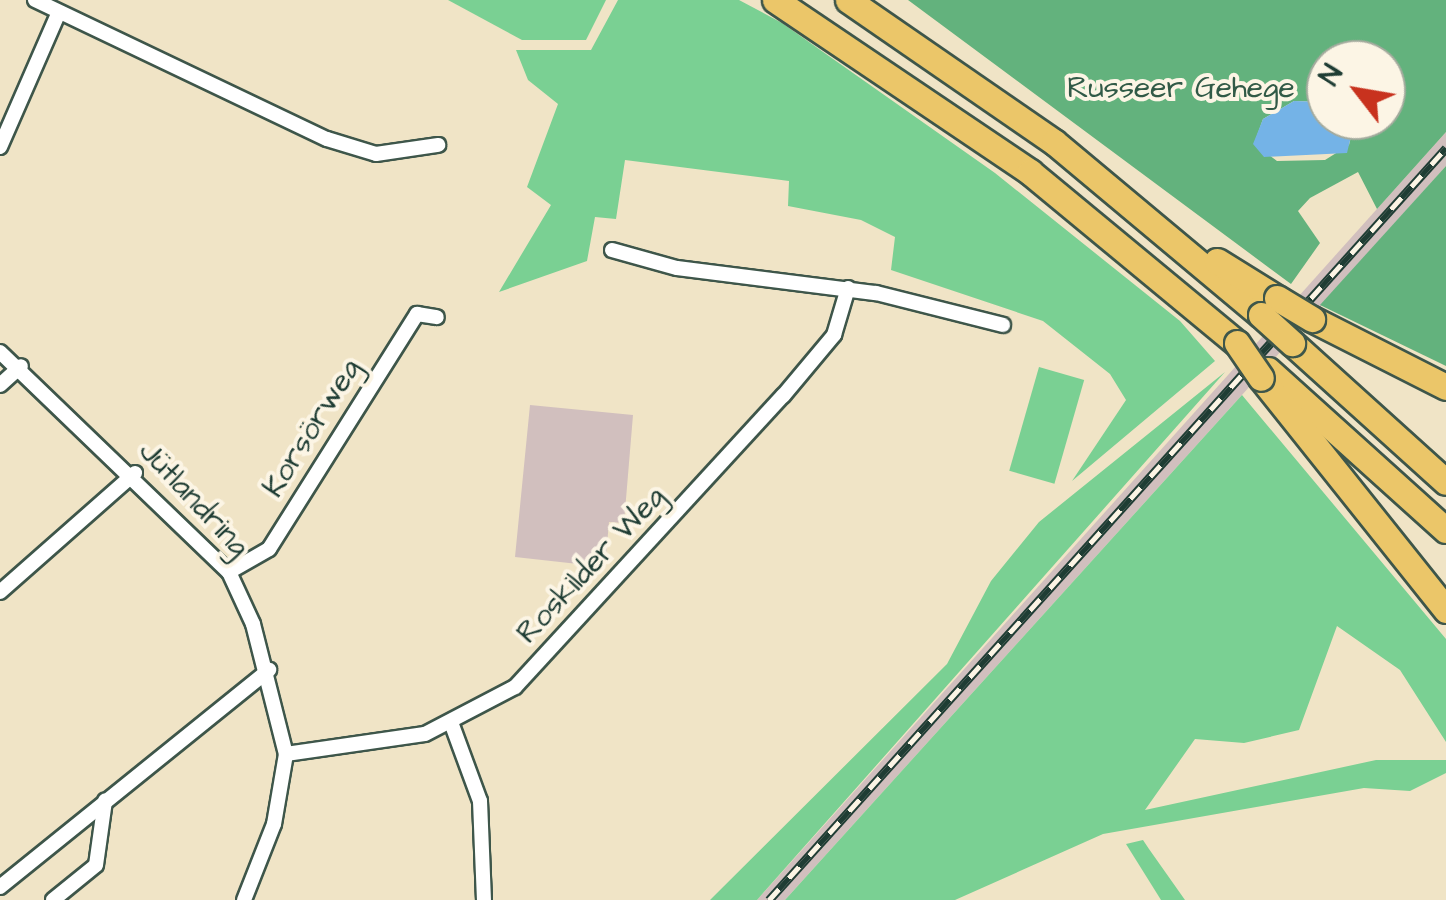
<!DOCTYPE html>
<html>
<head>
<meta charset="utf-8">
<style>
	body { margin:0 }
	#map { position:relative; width:1446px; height:900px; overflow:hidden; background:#f0e4c6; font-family:"Architects Daughter",sans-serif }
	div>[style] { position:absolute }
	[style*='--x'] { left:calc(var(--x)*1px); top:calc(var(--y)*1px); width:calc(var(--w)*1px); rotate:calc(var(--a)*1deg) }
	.industrial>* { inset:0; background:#d1bfbe }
	.green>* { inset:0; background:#7ad093; transform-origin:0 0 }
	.forest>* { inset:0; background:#63b27d }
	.water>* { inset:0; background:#74b3e7 }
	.roads { filter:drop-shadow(2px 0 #3e564a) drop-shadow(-2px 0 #3e564a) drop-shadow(0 2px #3e564a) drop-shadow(0 -2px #3e564a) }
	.minor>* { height:14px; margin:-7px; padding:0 7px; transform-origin:7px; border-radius:7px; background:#fff }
	.motorway>* { height:25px; margin:-12.5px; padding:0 12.5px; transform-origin:12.5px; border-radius:12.5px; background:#ebc669 }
	.rail>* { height:9px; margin-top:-4.5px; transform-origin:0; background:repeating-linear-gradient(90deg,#fcf5e5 0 15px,#1f3d34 0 30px); box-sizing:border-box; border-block:2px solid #1f3d34 }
	.bridges { filter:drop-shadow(2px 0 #3e564a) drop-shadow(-2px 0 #3e564a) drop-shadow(0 2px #3e564a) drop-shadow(0 -2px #3e564a) }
	.motorway-bridge>* { height:25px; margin:-12.5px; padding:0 12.5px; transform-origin:12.5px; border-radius:12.5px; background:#ebc669 }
	span { translate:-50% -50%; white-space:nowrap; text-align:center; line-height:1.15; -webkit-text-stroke:8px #fcf5e5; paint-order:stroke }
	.park-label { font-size:30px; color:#315a47 }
	.street-label { font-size:30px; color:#1f3d34 }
	.north { position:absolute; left:1306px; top:40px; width:100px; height:100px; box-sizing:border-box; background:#fcf5e5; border:2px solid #a4ab9e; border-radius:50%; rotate:301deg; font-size:28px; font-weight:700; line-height:40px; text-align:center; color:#1f3d34 }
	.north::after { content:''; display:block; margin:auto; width:35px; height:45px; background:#c8321e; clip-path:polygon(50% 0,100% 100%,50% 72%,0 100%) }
</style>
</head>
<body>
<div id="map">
	<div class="industrial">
		<div style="clip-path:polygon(1446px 132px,1446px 166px,1242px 395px,785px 900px,757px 900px)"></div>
		<div style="clip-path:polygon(530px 405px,633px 415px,624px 523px,609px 522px,605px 567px,515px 557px)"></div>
	</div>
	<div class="green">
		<div style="clip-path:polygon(448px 0,606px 0,586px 40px,522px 40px)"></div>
		<div style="clip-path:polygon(618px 0,739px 0,782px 23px,995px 173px,1180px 321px,1215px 361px,1072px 481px,1126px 400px,1110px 374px,1043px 321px,891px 270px,895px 237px,861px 220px,788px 206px,789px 181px,625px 160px,616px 219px,595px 217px,587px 261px,499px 292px,551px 205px,527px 187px,558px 104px,528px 80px,516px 50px,591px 50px)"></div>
		<div style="left:1039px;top:367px;width:47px;height:108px;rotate:16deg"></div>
		<div style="clip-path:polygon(1225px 372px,757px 900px,710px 900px,947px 664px,991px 581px,1039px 522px)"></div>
		<div style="clip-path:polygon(1242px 395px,1446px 639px,1446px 742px,1400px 670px,1337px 626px,1299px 730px,1244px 743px,1195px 739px,1145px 810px,1376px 760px,1446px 760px,1446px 773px,1410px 791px,1364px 788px,1103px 834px,955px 900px,785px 900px)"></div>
		<div style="clip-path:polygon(1143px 840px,1149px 849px,1185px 900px,1161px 900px,1126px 844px)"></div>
	</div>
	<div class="forest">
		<div style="clip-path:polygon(evenodd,908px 0,1446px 0,1446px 132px,1377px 209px,1358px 172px,1310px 198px,1298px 211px,1320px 243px,1291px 284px,908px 0,1326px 60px,1386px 60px,1386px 120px,1355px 120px,1349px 145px,1325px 160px,1277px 161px,1254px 144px,1263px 119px,1294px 101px,1326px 102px,1326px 60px)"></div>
		<div style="clip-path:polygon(1446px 166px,1446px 366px,1320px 305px)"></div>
	</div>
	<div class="water">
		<div style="clip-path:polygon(1294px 101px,1326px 102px,1326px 120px,1355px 120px,1347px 153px,1264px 157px,1253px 144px,1263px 119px)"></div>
	</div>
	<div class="roads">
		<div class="minor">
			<div style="--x:35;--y:0;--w:323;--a:25.5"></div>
			<div style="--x:327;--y:139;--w:51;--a:17"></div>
			<div style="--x:376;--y:154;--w:63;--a:-8.3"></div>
			<div style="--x:0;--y:147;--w:145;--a:-66.4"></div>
			<div style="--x:612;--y:250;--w:67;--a:15.5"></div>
			<div style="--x:677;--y:268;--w:201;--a:7.2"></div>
			<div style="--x:876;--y:293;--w:131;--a:14.1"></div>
			<div style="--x:0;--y:352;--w:318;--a:43.9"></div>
			<div style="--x:229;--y:572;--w:57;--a:65.2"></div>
			<div style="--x:253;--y:624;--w:134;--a:75.8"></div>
			<div style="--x:286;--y:754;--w:71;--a:99.7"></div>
			<div style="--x:274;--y:824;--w:82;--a:111.5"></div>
			<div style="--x:0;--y:385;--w:28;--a:-42"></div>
			<div style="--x:229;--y:572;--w:46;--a:-29.9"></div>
			<div style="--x:269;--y:549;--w:278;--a:-57.8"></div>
			<div style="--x:417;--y:314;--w:20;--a:9"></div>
			<div style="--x:0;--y:592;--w:180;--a:-41.4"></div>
			<div style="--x:452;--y:725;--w:81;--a:69.8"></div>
			<div style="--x:480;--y:801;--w:99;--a:87.7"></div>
			<div style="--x:286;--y:754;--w:140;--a:-8.2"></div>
			<div style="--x:425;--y:734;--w:102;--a:-27.6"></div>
			<div style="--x:515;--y:687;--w:396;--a:-47.4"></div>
			<div style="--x:783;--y:396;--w:80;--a:-50.1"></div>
			<div style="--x:834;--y:335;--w:49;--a:-73.4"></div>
			<div style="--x:0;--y:887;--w:346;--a:-38.9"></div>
			<div style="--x:53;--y:900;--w:55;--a:-39.1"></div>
			<div style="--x:96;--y:865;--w:65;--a:-82"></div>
		</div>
		<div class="motorway">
			<div style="--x:775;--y:0;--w:308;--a:34"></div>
			<div style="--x:1030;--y:172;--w:268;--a:39.6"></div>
			<div style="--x:848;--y:0;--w:250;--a:34.6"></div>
			<div style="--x:1054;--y:142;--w:270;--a:39.9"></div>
			<div style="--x:1217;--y:261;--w:70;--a:31.7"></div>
			<div style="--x:1312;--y:319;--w:150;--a:26.9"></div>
			<div style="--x:1292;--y:343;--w:207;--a:42.1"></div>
			<div style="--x:1268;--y:370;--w:239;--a:42"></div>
			<div style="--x:1261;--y:378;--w:297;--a:51.4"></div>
		</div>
	</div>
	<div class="rail">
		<div style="--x:769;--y:900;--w:1012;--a:-48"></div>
	</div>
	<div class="bridges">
		<div class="motorway-bridge">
			<div style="--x:1277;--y:298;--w:41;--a:31"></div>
			<div style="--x:1261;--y:315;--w:42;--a:42.1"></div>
			<div style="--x:1237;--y:343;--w:42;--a:55.6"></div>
		</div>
	</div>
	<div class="park-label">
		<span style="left:1181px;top:88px">Russeer Gehege</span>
	</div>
	<div class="street-label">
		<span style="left:312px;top:428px;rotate:-58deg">Korsörweg</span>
		<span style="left:194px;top:499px;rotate:47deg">Jütlandring</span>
		<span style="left:591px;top:565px;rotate:-47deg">Roskilder Weg</span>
	</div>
	<div class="north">N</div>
</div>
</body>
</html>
